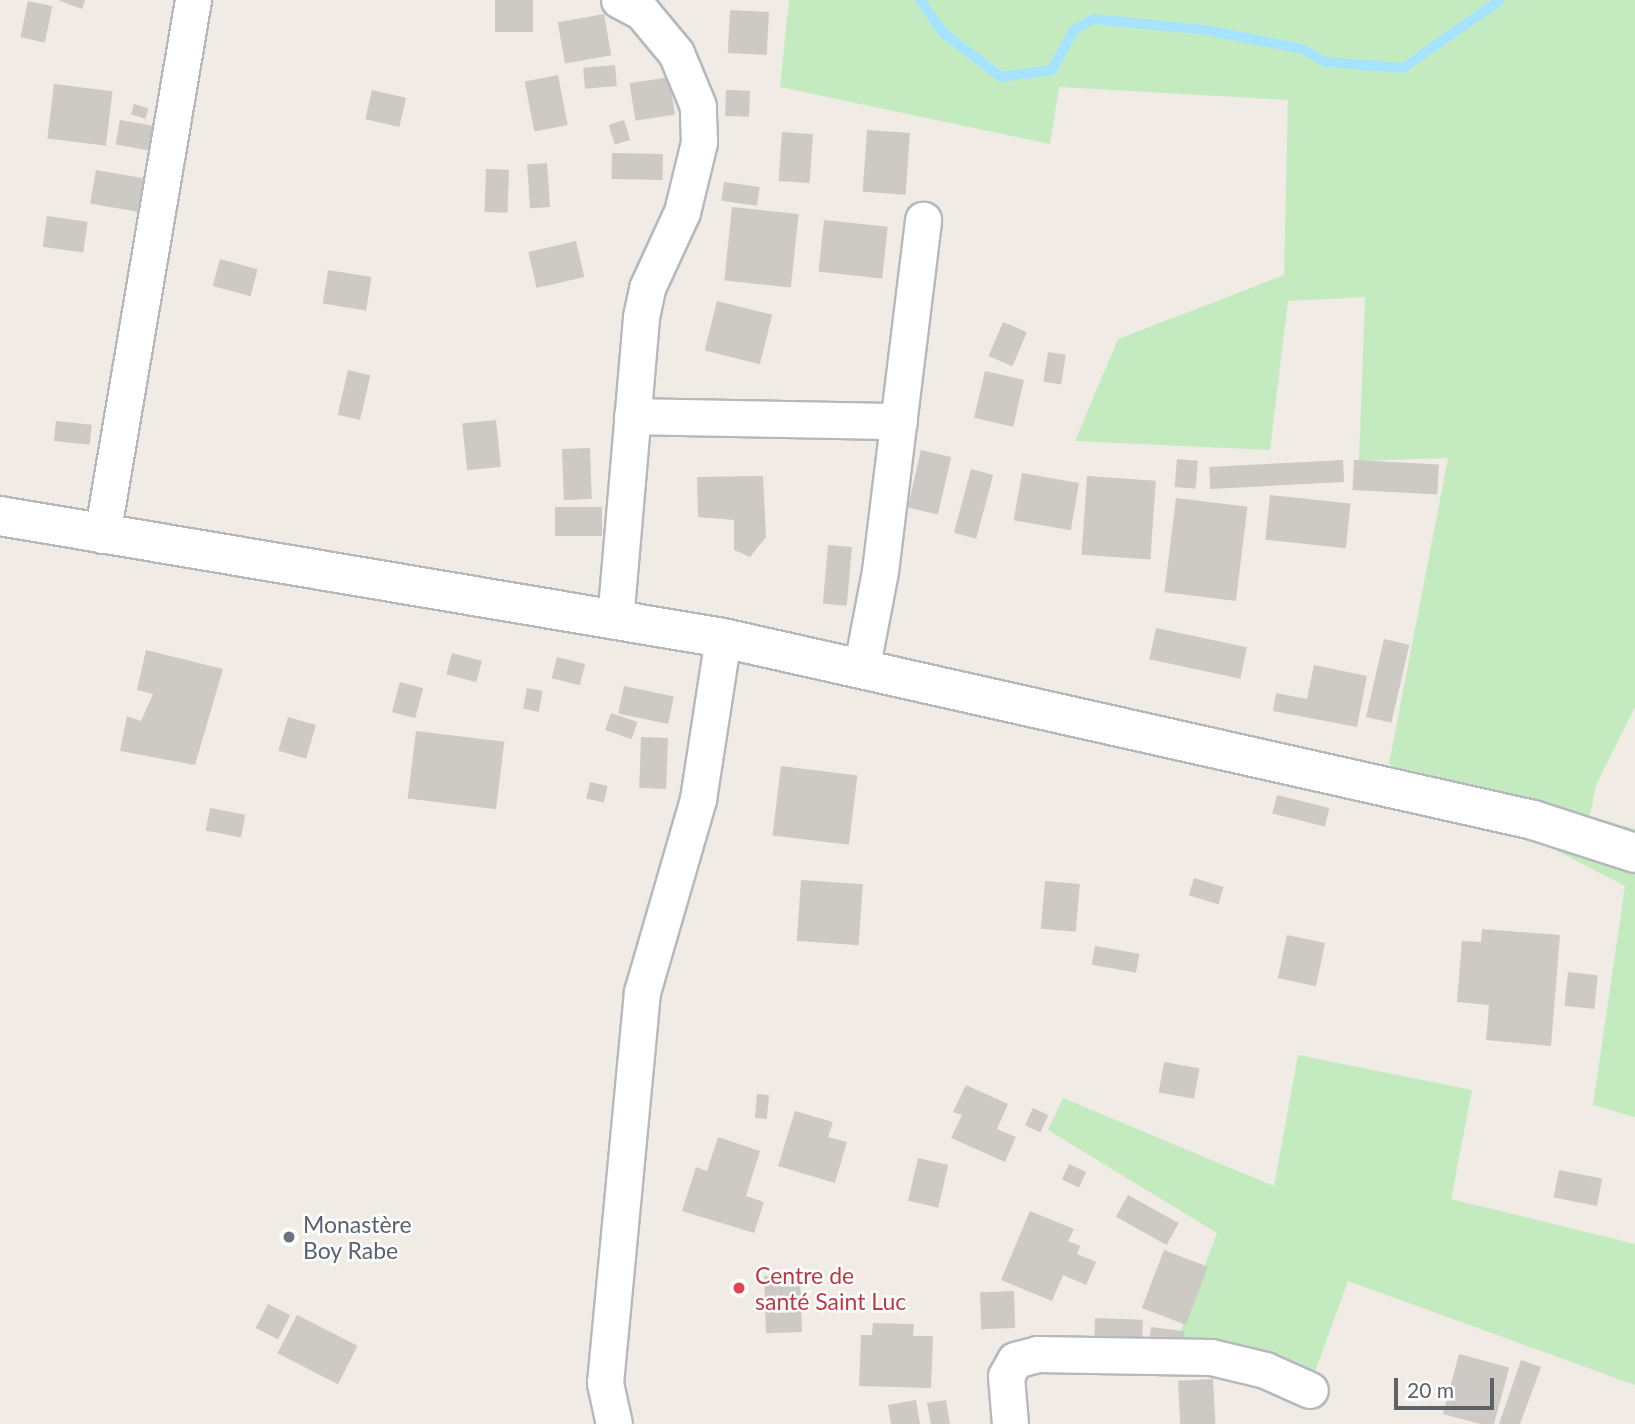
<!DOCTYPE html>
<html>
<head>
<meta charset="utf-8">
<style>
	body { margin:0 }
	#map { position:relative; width:1635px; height:1424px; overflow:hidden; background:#f0ece5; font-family:Lato,sans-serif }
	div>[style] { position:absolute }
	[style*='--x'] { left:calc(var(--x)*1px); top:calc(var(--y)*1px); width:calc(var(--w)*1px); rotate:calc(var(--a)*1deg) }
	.green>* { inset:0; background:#c4eabf }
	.stream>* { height:10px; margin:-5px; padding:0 5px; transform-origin:5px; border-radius:5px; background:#a6e3ff }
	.building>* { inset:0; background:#cdc9c4; transform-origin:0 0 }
	.roads { filter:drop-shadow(2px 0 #b5b9bd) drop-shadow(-2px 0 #b5b9bd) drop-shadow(0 2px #b5b9bd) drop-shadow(0 -2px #b5b9bd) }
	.street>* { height:35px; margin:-17.5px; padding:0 17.5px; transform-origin:17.5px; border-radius:17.5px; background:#fff }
	.secondary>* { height:38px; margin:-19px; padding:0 19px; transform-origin:19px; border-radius:19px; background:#fff }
	.dots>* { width:19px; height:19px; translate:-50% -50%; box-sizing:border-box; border:4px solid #fff; border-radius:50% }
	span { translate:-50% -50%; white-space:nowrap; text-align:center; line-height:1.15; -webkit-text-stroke:5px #fff; paint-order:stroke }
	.worship-label { font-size:23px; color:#5b616d }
	.left { translate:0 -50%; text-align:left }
	.health-label { font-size:23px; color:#be3a42 }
	.scale { position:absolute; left:1394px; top:1378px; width:100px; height:32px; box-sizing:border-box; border:4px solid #5c6267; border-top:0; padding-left:9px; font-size:21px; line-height:24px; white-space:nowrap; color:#5c6267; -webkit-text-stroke:5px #fff; paint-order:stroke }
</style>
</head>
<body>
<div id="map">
	<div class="green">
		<div style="clip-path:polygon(789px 0,1635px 0,1635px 707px,1596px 785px,1590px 816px,1635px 829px,1635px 1117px,1593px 1105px,1625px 886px,1389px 764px,1448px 458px,1359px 461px,1365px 297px,1288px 301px,1270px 450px,1075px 441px,1118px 339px,1284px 275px,1288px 100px,1059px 87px,1050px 144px,780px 87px)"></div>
		<div style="clip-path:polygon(1298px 1055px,1472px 1090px,1451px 1199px,1635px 1244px,1635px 1385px,1348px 1281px,1313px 1377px,1174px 1349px,1217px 1233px,1048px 1130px,1063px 1098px,1274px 1186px)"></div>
	</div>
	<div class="stream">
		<div style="--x:920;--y:0;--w:39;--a:55"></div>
		<div style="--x:942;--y:32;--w:74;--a:37.3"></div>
		<div style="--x:1001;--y:77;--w:51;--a:-7.8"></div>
		<div style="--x:1052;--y:70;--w:46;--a:-61.2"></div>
		<div style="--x:1074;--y:30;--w:22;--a:-30"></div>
		<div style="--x:1093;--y:19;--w:114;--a:5.6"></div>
		<div style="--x:1206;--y:30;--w:98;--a:11.2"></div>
		<div style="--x:1302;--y:49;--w:26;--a:29"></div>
		<div style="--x:1325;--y:62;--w:78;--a:4.4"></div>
		<div style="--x:1403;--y:68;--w:118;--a:-35"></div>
	</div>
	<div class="building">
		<div style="clip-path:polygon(58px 0,85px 0,82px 9px)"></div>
		<div style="left:495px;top:0;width:38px;height:32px"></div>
		<div style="left:28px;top:1px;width:25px;height:37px;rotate:12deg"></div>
		<div style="left:730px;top:10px;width:39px;height:43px;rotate:3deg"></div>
		<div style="left:604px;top:14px;width:42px;height:47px;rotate:80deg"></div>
		<div style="left:615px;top:65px;width:21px;height:32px;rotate:85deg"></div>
		<div style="left:558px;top:75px;width:51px;height:34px;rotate:79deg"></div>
		<div style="left:669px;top:77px;width:38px;height:40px;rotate:81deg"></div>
		<div style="left:54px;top:84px;width:59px;height:55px;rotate:7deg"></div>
		<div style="left:372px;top:90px;width:35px;height:30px;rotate:13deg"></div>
		<div style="left:726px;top:90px;width:24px;height:26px;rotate:2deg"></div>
		<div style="left:134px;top:104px;width:15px;height:11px;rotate:16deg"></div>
		<div style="left:120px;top:120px;width:35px;height:25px;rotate:10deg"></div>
		<div style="left:624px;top:120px;width:21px;height:16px;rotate:73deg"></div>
		<div style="left:867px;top:130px;width:43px;height:62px;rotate:4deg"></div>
		<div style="left:782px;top:132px;width:31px;height:49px;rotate:4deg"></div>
		<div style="left:612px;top:153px;width:51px;height:26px;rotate:1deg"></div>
		<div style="left:547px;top:163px;width:44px;height:20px;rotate:86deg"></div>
		<div style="left:486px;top:169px;width:23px;height:43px;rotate:2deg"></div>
		<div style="left:96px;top:170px;width:51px;height:34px;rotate:10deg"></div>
		<div style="left:724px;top:182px;width:36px;height:19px;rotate:8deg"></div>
		<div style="left:732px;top:207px;width:67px;height:74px;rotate:6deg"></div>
		<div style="left:47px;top:216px;width:41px;height:31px;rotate:8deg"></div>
		<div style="left:824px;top:220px;width:64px;height:52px;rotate:6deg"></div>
		<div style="left:576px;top:241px;width:37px;height:49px;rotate:77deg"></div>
		<div style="left:220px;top:259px;width:39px;height:28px;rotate:15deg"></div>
		<div style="left:328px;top:270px;width:44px;height:34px;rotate:9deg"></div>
		<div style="left:717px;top:301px;width:57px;height:51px;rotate:14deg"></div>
		<div style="left:1003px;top:322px;width:26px;height:37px;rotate:23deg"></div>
		<div style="left:1048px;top:352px;width:18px;height:30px;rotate:9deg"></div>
		<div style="left:348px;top:370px;width:23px;height:46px;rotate:13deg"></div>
		<div style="left:985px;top:371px;width:40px;height:48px;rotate:13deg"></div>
		<div style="left:496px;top:420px;width:47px;height:34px;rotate:84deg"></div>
		<div style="left:56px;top:421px;width:36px;height:20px;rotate:6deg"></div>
		<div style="left:590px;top:448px;width:51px;height:28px;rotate:88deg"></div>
		<div style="left:921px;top:450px;width:31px;height:59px;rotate:13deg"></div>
		<div style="left:1177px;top:459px;width:21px;height:28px;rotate:5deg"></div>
		<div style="left:1343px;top:460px;width:22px;height:134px;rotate:87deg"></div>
		<div style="left:1354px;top:460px;width:85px;height:30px;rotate:3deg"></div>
		<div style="left:971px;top:469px;width:23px;height:66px;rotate:15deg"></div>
		<div style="left:1022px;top:473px;width:58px;height:48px;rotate:10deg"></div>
		<div style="clip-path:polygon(763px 476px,766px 537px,750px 557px,734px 550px,734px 520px,698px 517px,697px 477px)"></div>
		<div style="left:1087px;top:476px;width:69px;height:79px;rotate:4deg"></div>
		<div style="left:1270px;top:495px;width:81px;height:45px;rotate:6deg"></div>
		<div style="left:1176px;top:498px;width:72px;height:95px;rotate:7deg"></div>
		<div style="left:555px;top:507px;width:47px;height:29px"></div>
		<div style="left:828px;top:545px;width:24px;height:59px;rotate:5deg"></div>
		<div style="left:1156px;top:628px;width:93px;height:32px;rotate:12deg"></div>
		<div style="left:1384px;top:639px;width:26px;height:80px;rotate:13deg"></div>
		<div style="clip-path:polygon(146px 650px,223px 669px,195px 765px,120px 751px,127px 716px,141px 721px,153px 694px,137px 690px)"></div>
		<div style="left:452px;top:653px;width:31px;height:22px;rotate:15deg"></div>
		<div style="left:557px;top:657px;width:29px;height:22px;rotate:14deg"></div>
		<div style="clip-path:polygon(1314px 665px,1367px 676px,1357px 727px,1273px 711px,1276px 693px,1307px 699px)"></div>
		<div style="left:400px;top:682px;width:24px;height:31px;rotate:15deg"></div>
		<div style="left:624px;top:686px;width:51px;height:28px;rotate:12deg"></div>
		<div style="left:527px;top:688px;width:16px;height:21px;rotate:11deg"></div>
		<div style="left:611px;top:713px;width:28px;height:18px;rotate:19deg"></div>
		<div style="left:288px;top:717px;width:29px;height:35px;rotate:16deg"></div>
		<div style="left:416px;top:731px;width:89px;height:68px;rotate:7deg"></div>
		<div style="left:641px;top:737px;width:27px;height:51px;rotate:2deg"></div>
		<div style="left:781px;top:766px;width:77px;height:70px;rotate:7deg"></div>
		<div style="left:590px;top:782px;width:18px;height:17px;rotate:13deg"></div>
		<div style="left:1277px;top:795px;width:54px;height:19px;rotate:14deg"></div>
		<div style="left:210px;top:808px;width:36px;height:23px;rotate:11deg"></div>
		<div style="left:1194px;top:878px;width:31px;height:18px;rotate:17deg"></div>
		<div style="left:801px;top:880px;width:62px;height:61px;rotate:4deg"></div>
		<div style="left:1045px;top:881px;width:35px;height:48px;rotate:5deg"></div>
		<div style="clip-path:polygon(1482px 929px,1560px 935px,1551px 1046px,1486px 1040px,1489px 1005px,1457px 1002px,1462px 941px,1481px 942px)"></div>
		<div style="left:1287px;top:935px;width:39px;height:44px;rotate:12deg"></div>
		<div style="left:1095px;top:946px;width:45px;height:19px;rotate:10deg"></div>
		<div style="left:1568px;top:972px;width:30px;height:34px;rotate:6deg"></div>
		<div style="left:1164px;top:1062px;width:36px;height:31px;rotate:10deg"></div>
		<div style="clip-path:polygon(966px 1085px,1008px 1104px,997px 1129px,1016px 1137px,1005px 1162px,951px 1138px,962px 1115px,953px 1112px)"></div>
		<div style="left:757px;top:1094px;width:12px;height:24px;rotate:5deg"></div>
		<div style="left:1033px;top:1108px;width:17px;height:19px;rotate:25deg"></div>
		<div style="clip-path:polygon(795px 1111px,833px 1122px,828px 1137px,847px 1142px,835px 1183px,778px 1166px)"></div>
		<div style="clip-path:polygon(718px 1137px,760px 1151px,746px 1196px,764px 1202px,754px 1233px,682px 1211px,696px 1167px,707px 1171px)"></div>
		<div style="left:918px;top:1158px;width:31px;height:44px;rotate:13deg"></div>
		<div style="left:1069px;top:1164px;width:19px;height:17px;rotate:25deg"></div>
		<div style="left:1559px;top:1170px;width:44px;height:28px;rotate:11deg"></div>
		<div style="left:1128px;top:1195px;width:58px;height:25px;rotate:29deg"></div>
		<div style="clip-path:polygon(1030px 1211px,1074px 1229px,1068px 1241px,1080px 1246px,1077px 1254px,1096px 1262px,1086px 1285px,1063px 1275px,1052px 1301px,1001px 1280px)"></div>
		<div style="left:1164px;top:1250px;width:47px;height:62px;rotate:21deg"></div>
		<div style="left:800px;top:1275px;width:57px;height:36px;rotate:88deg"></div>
		<div style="left:1014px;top:1291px;width:37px;height:34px;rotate:88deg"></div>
		<div style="left:268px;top:1304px;width:25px;height:27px;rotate:27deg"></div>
		<div style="left:297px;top:1315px;width:68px;height:43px;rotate:27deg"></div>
		<div style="left:1095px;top:1318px;width:48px;height:32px;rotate:2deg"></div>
		<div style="clip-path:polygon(873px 1323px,914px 1324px,913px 1336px,933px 1336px,931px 1388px,859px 1386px,861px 1335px,872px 1335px)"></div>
		<div style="left:1151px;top:1327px;width:34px;height:20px;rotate:7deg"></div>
		<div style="left:1459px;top:1354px;width:52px;height:62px;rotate:15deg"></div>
		<div style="clip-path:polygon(1521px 1360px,1541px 1367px,1520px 1424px,1499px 1424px)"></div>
		<div style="left:1213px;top:1379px;width:45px;height:35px;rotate:87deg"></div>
		<div style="clip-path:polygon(916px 1400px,920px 1424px,891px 1424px,888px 1405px)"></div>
		<div style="clip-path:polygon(946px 1400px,950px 1424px,931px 1424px,927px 1403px)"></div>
	</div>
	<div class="roads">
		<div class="street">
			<div style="--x:632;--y:416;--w:267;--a:1.1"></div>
			<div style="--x:102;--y:535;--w:543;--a:-80.35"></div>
			<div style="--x:615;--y:621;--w:305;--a:-85.1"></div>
			<div style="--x:641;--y:317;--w:30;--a:-78"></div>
			<div style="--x:647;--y:288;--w:84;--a:-65.3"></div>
			<div style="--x:682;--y:212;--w:72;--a:-76.3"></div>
			<div style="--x:699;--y:142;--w:36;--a:-92"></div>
			<div style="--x:698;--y:106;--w:57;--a:-112.5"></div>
			<div style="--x:676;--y:53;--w:53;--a:-129.7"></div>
			<div style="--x:642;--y:12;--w:26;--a:-152"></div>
			<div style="--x:861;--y:670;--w:101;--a:-79.1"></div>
			<div style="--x:880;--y:571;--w:354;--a:-83"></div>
			<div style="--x:614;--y:1424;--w:42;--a:-102.4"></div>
			<div style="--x:605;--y:1383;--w:393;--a:-84.6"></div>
			<div style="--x:642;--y:992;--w:201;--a:-73.8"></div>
			<div style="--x:698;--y:799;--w:163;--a:-81.2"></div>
			<div style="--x:1010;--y:1424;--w:48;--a:-94.8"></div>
			<div style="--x:1006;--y:1376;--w:18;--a:-61"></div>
			<div style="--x:1015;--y:1360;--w:23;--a:-15"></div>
			<div style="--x:1037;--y:1354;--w:174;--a:1"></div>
			<div style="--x:1211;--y:1357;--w:56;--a:13.5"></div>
			<div style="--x:1265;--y:1370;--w:49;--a:24"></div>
		</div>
		<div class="secondary">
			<div style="--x:0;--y:516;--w:733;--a:9.58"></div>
			<div style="--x:723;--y:638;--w:830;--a:12.66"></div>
			<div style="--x:1533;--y:820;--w:107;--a:17.9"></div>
		</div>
	</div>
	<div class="dots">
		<div style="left:289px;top:1237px;background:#6b7280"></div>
		<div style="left:739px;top:1288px;background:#e0444e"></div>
	</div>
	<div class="worship-label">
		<span class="left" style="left:303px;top:1237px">Monastère<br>Boy Rabe</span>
	</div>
	<div class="health-label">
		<span class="left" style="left:755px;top:1288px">Centre de<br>santé Saint Luc</span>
	</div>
	<div class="scale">20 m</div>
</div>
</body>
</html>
